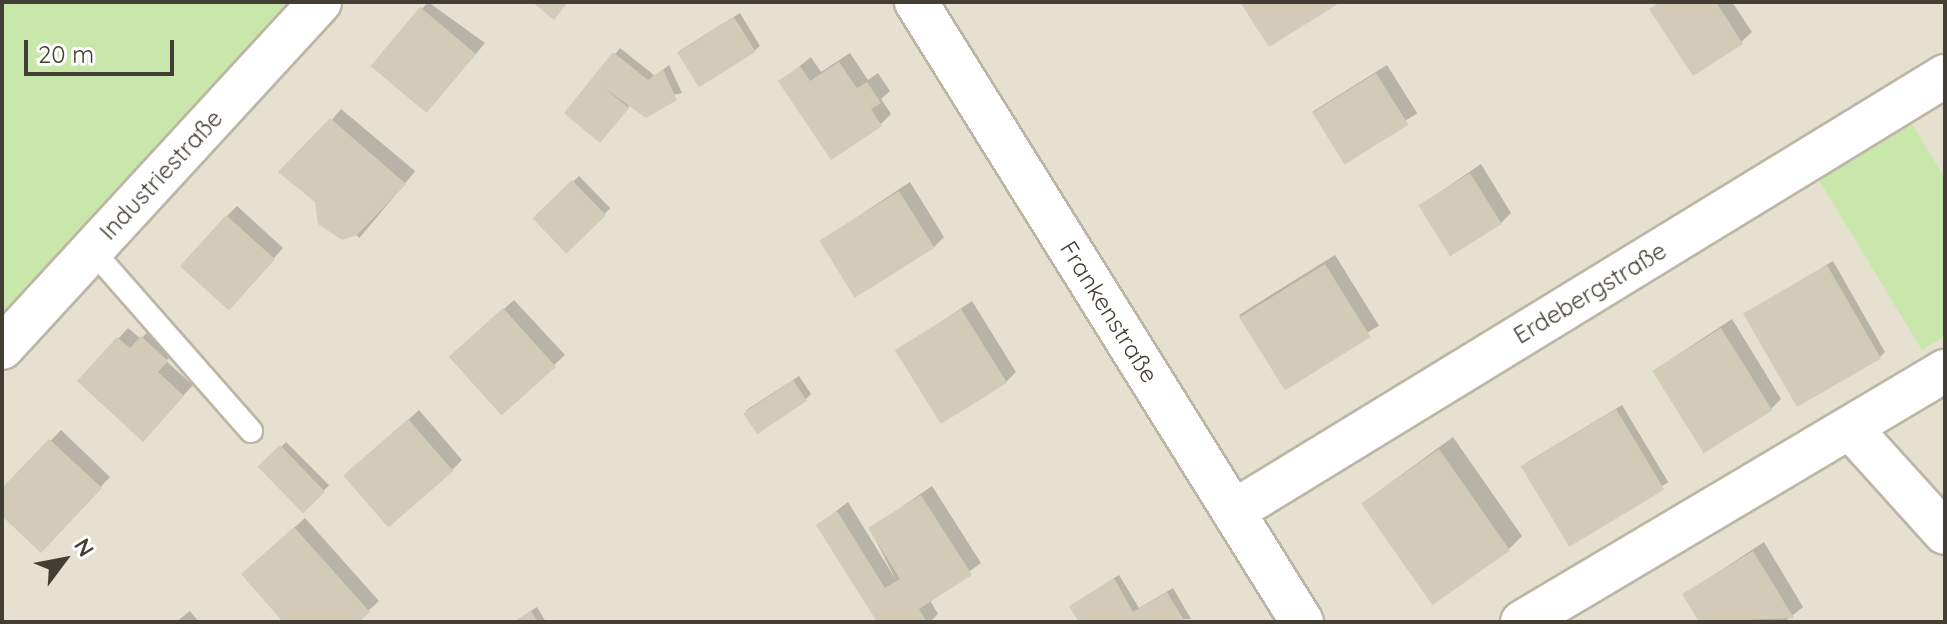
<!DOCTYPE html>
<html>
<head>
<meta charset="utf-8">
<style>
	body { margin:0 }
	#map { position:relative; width:1947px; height:624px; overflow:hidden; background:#f2eee3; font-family:Quicksand,sans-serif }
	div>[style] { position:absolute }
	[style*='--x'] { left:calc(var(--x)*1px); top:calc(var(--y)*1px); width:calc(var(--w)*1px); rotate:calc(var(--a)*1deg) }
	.residential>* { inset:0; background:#e6e0d1 }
	.green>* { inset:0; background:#c9e7ab }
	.shadow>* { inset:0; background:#0003; transform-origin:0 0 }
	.building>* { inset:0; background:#d3cab8; transform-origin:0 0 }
	.roads { filter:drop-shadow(2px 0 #bdb6a6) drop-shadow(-2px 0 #bdb6a6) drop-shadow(0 2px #bdb6a6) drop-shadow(0 -2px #bdb6a6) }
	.lane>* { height:22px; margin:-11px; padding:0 11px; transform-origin:11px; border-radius:11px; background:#fff }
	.street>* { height:42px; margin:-21px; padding:0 21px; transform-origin:21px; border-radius:21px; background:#fff }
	span { translate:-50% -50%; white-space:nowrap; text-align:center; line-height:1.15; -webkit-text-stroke:7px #fff; paint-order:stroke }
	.street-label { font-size:24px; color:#433e33 }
	.frame { position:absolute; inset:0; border:4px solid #433e33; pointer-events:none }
	.north { position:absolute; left:24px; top:520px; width:80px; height:80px; -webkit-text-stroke:6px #fff; paint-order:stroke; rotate:58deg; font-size:22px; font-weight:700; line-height:32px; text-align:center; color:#433e33 }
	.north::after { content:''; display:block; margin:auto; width:28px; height:36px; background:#433e33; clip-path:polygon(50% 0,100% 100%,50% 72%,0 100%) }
	.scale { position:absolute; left:24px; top:40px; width:150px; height:36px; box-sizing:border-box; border:4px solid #433e33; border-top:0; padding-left:10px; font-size:24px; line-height:28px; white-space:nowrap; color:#433e33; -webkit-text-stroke:6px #fff; paint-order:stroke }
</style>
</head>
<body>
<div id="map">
	<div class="residential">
		<div style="clip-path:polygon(338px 2px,1945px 2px,1945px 622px,2px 622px,2px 371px)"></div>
	</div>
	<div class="green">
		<div style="clip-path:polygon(2px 2px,303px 2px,2px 326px)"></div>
		<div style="clip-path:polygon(1907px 116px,1945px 178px,1945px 336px,1922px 350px,1814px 172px)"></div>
	</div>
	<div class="shadow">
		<div style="clip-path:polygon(428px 2px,485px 43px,437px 100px,374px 65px)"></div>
		<div style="clip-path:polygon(1659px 2px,1732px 2px,1752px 32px,1741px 42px,1651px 10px)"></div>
		<div style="clip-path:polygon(740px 13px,760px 46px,754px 51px,679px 51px)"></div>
		<div style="clip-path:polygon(620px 48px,655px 76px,669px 65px,682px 93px,631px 104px,605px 135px,567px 112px)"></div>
		<div style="clip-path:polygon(850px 53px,868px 80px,878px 73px,890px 91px,881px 99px,891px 114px,881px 124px,781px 81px,811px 57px,821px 72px)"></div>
		<div style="left:1387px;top:65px;width:57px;height:88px;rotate:58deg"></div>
		<div style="left:341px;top:109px;width:97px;height:87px;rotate:40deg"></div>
		<div style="clip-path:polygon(1481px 164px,1511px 213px,1501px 223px,1421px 205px)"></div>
		<div style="left:579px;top:176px;width:45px;height:61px;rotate:46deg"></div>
		<div style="clip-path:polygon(910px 182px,944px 237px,934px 247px,821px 241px)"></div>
		<div style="clip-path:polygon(237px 206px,283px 248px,239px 297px,227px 216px)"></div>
		<div style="left:1335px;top:255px;width:83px;height:113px;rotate:58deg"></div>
		<div style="clip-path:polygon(1833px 261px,1885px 352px,1880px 357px,1745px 314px)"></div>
		<div style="clip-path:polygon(514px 300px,565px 355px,502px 413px,462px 347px)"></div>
		<div style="clip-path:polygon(972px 301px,1016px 372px,1006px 382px,897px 351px)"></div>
		<div style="clip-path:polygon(1732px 319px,1781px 399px,1771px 409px,1655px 370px)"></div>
		<div style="clip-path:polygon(152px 327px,177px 350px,166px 361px,193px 385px,153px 429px,80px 381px,128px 328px,141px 339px)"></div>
		<div style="clip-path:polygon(799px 376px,811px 394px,806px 399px,745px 411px)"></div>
		<div style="left:1622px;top:405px;width:90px;height:109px;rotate:59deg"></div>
		<div style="clip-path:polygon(419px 410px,462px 460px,452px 470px,357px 466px)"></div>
		<div style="clip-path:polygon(61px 430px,110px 477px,41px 550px,2px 513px,2px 491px)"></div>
		<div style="clip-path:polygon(1453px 437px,1522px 536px,1509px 549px,1363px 503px)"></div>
		<div style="left:286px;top:442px;width:61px;height:35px;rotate:45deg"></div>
		<div style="clip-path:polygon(932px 486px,981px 563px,930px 600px,938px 614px,930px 622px,879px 622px,818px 525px,848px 502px,896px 580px,870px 529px)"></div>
		<div style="clip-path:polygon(305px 518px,379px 601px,356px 622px,285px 622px,254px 564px)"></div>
		<div style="clip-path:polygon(1764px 542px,1803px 607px,1784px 622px,1701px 622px,1685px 594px)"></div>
		<div style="clip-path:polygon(1119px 575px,1139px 608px,1173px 588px,1191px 619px,1081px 622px,1071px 606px)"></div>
		<div style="clip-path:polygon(537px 607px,546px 622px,514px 622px)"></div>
		<div style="clip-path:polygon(190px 611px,199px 622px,176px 622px)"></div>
	</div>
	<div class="building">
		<div style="clip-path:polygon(532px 2px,568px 2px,554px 20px)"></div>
		<div style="clip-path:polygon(1240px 2px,1341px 2px,1269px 47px)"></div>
		<div style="clip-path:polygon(1660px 2px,1716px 2px,1743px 44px,1693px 76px,1649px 9px)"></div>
		<div style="left:420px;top:7px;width:73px;height:77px;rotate:40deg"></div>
		<div style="left:734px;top:17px;width:41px;height:67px;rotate:58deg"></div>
		<div style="clip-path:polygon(613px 52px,648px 80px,663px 69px,677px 100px,646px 118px,603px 87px,629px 108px,600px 143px,564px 113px)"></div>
		<div style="clip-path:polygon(839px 62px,857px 88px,867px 82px,881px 103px,871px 109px,882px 126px,831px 160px,778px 81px,800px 66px,810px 81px)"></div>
		<div style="left:1376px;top:73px;width:61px;height:75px;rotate:58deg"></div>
		<div style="clip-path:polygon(330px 118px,406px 184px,357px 235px,342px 240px,318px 224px,315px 202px,278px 172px)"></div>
		<div style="left:1470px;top:173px;width:60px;height:61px;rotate:58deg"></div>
		<div style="left:572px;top:180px;width:49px;height:55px;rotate:46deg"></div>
		<div style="left:899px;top:191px;width:67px;height:94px;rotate:58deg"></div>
		<div style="left:226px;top:215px;width:66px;height:69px;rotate:42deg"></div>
		<div style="left:1325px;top:264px;width:86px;height:101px;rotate:58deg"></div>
		<div style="left:1827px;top:265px;width:108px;height:97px;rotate:60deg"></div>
		<div style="left:503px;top:308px;width:79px;height:73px;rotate:48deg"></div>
		<div style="left:961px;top:309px;width:87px;height:78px;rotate:58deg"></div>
		<div style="left:1721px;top:328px;width:97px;height:81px;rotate:58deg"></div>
		<div style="clip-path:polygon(141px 336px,168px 361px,158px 372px,184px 396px,143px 442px,77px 381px,117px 337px,130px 348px)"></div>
		<div style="left:793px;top:380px;width:25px;height:60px;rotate:56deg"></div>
		<div style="left:1616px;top:409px;width:94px;height:111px;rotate:59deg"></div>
		<div style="left:408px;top:419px;width:69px;height:86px;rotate:49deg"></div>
		<div style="clip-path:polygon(49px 439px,102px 488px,41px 553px,2px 516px,2px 488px)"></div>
		<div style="left:280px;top:445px;width:65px;height:31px;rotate:46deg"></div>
		<div style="left:1439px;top:449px;width:124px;height:95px;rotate:55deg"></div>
		<div style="clip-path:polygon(921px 495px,972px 575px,919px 609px,927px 622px,877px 622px,816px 525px,837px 511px,885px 588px,900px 579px,868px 528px)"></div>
		<div style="clip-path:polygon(294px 527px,370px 612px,359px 622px,283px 622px,241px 574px)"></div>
		<div style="clip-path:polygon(1753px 551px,1794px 618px,1699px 622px,1682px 594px)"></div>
		<div style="clip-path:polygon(1114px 578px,1133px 612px,1167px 592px,1185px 622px,1079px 622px,1069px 606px)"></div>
		<div style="clip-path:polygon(531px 611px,538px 622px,514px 622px)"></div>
	</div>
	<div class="roads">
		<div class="lane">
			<div style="--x:92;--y:250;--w:241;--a:48.7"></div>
		</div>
		<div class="street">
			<div style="--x:916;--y:2;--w:730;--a:58.09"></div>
			<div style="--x:2;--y:348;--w:470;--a:-47.4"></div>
			<div style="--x:1851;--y:429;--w:140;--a:47.9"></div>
			<div style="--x:1234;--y:511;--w:834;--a:-31.46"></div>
			<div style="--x:1522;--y:622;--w:492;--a:-30.7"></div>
		</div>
	</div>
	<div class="street-label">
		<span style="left:161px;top:175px;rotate:-47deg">Industriestraße</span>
		<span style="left:1590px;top:293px;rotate:-31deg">Erdebergstraße</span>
		<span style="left:1109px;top:312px;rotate:58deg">Frankenstraße</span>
	</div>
	<div class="frame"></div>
	<div class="north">N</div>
	<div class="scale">20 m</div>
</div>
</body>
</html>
